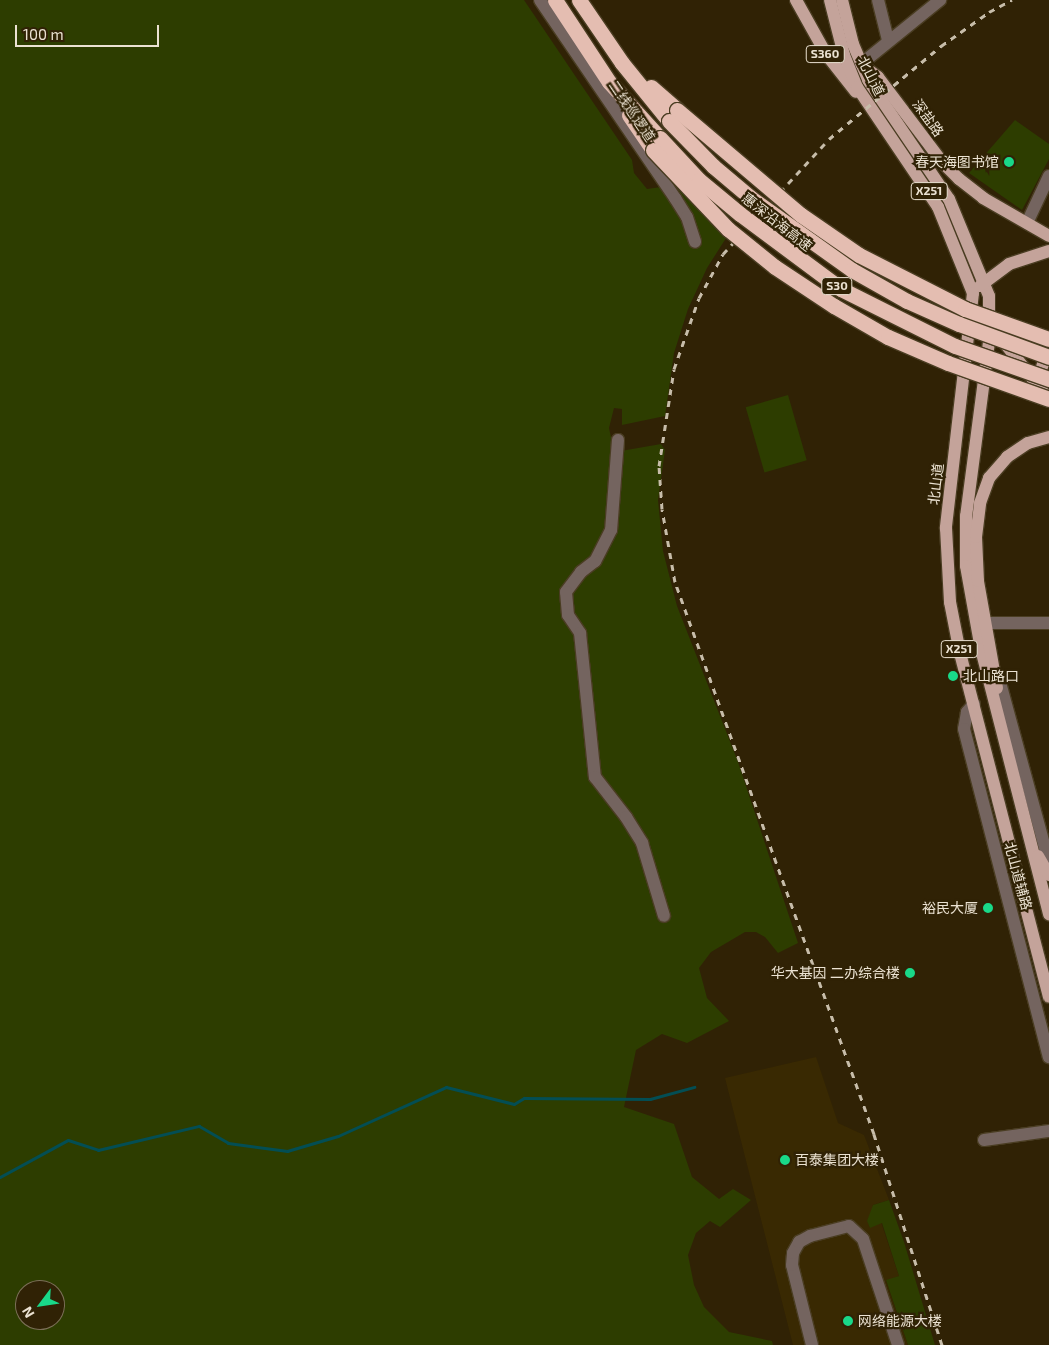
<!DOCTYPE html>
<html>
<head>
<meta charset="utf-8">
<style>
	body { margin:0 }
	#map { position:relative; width:1049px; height:1345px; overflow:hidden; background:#302205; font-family:"Exo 2","Noto Sans SC",sans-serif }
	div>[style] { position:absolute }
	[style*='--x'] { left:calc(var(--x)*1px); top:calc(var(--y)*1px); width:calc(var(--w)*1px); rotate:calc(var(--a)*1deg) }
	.built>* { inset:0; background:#392902 }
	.green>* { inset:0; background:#2d3d00; transform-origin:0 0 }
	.stream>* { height:3px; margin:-1.5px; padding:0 1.5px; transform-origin:1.5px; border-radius:1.5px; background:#034e54 }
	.roads { filter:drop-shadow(1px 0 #4a3d22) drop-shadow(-1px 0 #4a3d22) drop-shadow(0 1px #4a3d22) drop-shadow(0 -1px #4a3d22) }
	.minor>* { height:12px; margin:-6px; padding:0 6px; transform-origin:6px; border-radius:6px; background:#74645f }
	.major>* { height:12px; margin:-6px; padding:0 6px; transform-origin:6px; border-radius:6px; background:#c4a39a }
	.highway>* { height:15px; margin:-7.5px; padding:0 7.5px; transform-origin:7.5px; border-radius:7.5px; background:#e4bdb1 }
	.rail>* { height:3px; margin-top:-1.5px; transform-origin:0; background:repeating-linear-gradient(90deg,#c7bdaa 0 6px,transparent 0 12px) }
	.bridges { filter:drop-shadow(1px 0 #4a3d22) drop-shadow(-1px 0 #4a3d22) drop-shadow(0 1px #4a3d22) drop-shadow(0 -1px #4a3d22) }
	.highway-bridge>* { height:15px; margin:-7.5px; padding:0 7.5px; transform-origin:7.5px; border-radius:7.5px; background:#e4bdb1 }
	.dots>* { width:14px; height:14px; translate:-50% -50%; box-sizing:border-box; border:2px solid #302205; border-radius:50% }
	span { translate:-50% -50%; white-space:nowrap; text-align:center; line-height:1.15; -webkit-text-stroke:4.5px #302205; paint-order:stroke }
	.shield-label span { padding:1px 4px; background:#302205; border:1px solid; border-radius:4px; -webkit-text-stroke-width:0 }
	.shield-label { font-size:12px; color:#ebe2d2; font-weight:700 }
	.street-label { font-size:14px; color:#ebe2d2 }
	.poi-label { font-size:14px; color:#ebe2d2 }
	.right { translate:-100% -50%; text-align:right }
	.left { translate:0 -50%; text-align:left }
	.north { position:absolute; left:15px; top:1280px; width:50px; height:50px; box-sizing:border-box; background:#302205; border:1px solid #7b6f57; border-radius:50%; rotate:239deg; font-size:14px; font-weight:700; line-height:20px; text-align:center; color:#ebe2d2 }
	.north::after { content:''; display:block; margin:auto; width:18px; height:22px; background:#19d989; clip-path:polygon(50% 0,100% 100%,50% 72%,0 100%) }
	.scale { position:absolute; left:15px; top:25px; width:144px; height:22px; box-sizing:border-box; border:2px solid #ebe2d2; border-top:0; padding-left:6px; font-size:15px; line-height:18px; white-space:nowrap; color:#ebe2d2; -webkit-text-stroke:4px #302205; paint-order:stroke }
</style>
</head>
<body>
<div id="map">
	<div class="built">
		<div style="clip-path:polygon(816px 1057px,838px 1123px,864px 1135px,889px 1200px,873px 1205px,870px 1227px,881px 1222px,899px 1276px,886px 1281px,908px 1345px,793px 1345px,725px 1078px)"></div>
	</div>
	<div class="green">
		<div style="clip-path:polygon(evenodd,0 0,524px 0,632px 160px,634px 173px,647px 189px,675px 185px,728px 235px,707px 268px,688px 309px,674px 353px,665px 416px,622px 425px,622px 409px,614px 408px,609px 428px,612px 442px,621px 451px,661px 444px,665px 450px,658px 500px,663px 551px,677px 606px,738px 762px,798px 943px,778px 953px,765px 937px,756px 932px,745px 932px,711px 952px,699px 968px,707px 998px,729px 1021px,687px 1043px,662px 1034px,636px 1050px,624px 1107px,674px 1124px,692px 1177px,719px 1199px,733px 1189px,751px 1200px,720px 1227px,710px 1221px,696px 1233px,688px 1255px,694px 1285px,704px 1307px,729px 1332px,772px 1341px,773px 1345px,0 1345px,0 0,25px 1290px,55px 1290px,55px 1320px,25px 1320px,25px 1290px)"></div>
		<div style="clip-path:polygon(1015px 120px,1049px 144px,1049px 159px,1022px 210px,969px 173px)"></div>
		<div style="left:788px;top:395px;width:68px;height:44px;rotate:74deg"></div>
		<div style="clip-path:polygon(889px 1200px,904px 1242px,935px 1345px,908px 1345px,886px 1280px,899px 1276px,882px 1223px,870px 1228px,867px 1221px,873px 1205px)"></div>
	</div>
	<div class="stream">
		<div style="--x:0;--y:1177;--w:77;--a:-28.6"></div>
		<div style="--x:68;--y:1140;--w:32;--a:18"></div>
		<div style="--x:98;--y:1150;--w:104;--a:-13.4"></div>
		<div style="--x:199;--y:1126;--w:34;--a:30"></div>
		<div style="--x:228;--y:1143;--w:60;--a:7.7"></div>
		<div style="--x:287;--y:1151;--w:53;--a:-16.4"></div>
		<div style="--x:338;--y:1136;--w:119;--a:-24.4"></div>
		<div style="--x:446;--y:1087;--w:70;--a:14"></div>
		<div style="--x:514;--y:1104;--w:12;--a:-31"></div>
		<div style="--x:524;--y:1098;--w:126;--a:0.5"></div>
		<div style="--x:650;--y:1099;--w:46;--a:-15.3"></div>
	</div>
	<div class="roads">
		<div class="minor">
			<div style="--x:540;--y:0;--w:240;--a:55.7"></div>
			<div style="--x:675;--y:198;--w:22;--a:58"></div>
			<div style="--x:687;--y:217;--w:26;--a:72"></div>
			<div style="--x:878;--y:0;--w:41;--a:76"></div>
			<div style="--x:861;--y:64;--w:102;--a:-39"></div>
			<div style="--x:1027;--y:223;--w:52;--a:-64.9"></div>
			<div style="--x:618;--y:440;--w:90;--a:94.4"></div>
			<div style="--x:611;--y:530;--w:35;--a:117"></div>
			<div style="--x:595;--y:561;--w:18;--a:142"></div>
			<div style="--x:581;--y:572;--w:25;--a:127"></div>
			<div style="--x:566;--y:592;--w:23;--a:85"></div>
			<div style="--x:568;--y:615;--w:22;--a:56"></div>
			<div style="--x:580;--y:633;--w:145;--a:84.1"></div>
			<div style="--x:595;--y:777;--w:51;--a:52.2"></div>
			<div style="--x:626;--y:817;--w:31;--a:58"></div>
			<div style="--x:642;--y:843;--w:76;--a:73.2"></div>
			<div style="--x:985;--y:623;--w:64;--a:0"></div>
			<div style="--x:998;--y:675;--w:195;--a:74.8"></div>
			<div style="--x:974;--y:704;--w:11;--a:131"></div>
			<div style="--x:967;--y:712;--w:17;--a:100"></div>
			<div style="--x:964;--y:729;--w:339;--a:75.5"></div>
			<div style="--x:984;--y:1140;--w:66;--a:-7.9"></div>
			<div style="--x:812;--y:1345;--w:82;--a:-104"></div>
			<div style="--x:792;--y:1265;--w:12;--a:-85"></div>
			<div style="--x:793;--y:1253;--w:13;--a:-61"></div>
			<div style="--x:799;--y:1242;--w:13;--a:-29"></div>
			<div style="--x:810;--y:1236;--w:40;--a:-14.4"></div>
			<div style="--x:849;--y:1226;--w:19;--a:43"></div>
			<div style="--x:863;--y:1239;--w:112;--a:71.7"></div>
		</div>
		<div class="major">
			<div style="--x:796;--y:0;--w:62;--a:60.9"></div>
			<div style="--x:826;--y:54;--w:48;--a:51.7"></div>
			<div style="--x:830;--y:0;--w:57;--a:75.7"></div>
			<div style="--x:844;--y:55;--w:35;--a:68"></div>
			<div style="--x:857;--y:87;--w:145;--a:56"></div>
			<div style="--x:938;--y:207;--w:93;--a:67.9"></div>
			<div style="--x:973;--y:293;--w:237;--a:96.6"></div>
			<div style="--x:946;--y:528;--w:74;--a:86.9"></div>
			<div style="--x:950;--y:602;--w:52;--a:78.9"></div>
			<div style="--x:960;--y:653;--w:355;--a:75.5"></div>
			<div style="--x:842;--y:0;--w:45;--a:76"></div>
			<div style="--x:853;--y:44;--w:39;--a:67"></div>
			<div style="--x:868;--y:80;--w:144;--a:55.8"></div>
			<div style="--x:949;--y:199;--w:105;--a:67.6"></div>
			<div style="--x:989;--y:296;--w:46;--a:90"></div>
			<div style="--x:989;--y:342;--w:176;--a:97.5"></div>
			<div style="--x:966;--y:516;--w:50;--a:90"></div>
			<div style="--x:966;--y:566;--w:84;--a:79.8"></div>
			<div style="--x:981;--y:649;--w:274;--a:75.6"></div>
			<div style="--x:862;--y:65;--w:20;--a:37"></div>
			<div style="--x:878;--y:77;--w:106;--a:53"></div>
			<div style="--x:942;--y:162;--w:24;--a:45"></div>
			<div style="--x:959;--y:179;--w:31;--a:38"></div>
			<div style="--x:983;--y:198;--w:76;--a:29.9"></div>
			<div style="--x:980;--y:286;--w:36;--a:-37"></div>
			<div style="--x:1009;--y:264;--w:42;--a:-18"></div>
			<div style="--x:1000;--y:337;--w:80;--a:52.1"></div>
			<div style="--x:1041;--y:386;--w:16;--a:-90"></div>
			<div style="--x:1041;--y:370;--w:26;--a:-72"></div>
			<div style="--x:997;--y:688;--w:109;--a:-100.1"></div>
			<div style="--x:978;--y:581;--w:44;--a:-92.6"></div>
			<div style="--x:976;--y:537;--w:34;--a:-83"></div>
			<div style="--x:980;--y:503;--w:27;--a:-70"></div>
			<div style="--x:989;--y:478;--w:28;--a:-49"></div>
			<div style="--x:1007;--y:457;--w:25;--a:-34"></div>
			<div style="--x:1028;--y:443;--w:22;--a:-16"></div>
			<div style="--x:1038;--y:856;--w:22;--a:60"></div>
		</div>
		<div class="highway">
			<div style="--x:555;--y:0;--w:98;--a:56.6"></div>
			<div style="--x:609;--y:82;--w:76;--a:47.7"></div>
			<div style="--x:579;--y:0;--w:76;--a:55.7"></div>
			<div style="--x:622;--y:63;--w:75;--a:51"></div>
			<div style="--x:651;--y:87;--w:35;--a:41"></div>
			<div style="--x:629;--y:115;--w:42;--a:55.6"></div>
		</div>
	</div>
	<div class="rail">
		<div style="--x:942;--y:1345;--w:222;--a:-107.9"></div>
		<div style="--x:874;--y:1134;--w:587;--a:-109.82"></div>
		<div style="--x:675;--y:582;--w:74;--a:-100.1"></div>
		<div style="--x:662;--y:509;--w:43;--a:-94"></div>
		<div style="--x:659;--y:466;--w:98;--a:-81.2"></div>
		<div style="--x:674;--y:369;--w:75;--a:-70.6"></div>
		<div style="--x:699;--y:298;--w:50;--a:-61.4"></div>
		<div style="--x:723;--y:254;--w:156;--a:-47.3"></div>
		<div style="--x:829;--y:139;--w:146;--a:-39.7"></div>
		<div style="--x:941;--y:46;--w:59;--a:-35.3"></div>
		<div style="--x:989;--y:12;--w:26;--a:-28"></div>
	</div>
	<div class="bridges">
		<div class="highway-bridge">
			<div style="--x:677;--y:110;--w:162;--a:40.3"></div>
			<div style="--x:801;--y:215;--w:70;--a:34.6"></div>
			<div style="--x:859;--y:255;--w:119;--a:27"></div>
			<div style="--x:965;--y:309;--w:89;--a:19.7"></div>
			<div style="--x:669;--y:121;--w:63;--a:45.6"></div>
			<div style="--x:713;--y:166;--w:50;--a:40.1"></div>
			<div style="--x:751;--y:198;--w:124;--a:35.5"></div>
			<div style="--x:852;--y:270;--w:63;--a:29.4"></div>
			<div style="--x:907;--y:301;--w:57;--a:23.9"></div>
			<div style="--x:959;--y:324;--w:96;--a:20.1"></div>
			<div style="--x:660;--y:138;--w:57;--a:47.1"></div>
			<div style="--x:699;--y:180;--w:53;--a:39.7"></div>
			<div style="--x:740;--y:214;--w:126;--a:36.6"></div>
			<div style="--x:841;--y:289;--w:127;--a:26.6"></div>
			<div style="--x:955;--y:346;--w:100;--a:19.3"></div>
			<div style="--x:653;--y:150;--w:109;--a:46.5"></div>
			<div style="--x:728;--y:229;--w:60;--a:39"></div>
			<div style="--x:775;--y:267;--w:71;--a:33.5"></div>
			<div style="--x:834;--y:306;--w:62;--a:29.9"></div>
			<div style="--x:888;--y:337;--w:65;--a:23.4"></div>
			<div style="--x:948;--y:363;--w:107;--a:19.6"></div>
		</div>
	</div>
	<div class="dots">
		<div style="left:1009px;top:162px;background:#19d989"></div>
		<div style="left:953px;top:676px;background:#19d989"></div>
		<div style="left:988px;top:908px;background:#19d989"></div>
		<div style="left:910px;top:973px;background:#19d989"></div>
		<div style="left:785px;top:1160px;background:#19d989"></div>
		<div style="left:848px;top:1321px;background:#19d989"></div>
	</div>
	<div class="shield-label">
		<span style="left:825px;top:54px">S360</span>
		<span style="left:929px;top:191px">X251</span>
		<span style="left:837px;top:286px">S30</span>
		<span style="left:959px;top:649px">X251</span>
	</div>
	<div class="street-label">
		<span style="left:871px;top:76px;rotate:63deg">北山道</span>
		<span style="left:632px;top:111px;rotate:56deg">二线巡逻道</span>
		<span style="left:928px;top:118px;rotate:54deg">深盐路</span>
		<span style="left:777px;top:222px;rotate:38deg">惠深沿海高速</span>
		<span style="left:936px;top:484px;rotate:-83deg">北山道</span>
		<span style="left:1018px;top:876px;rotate:75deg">北山道辅路</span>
	</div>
	<div class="poi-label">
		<span class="right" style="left:999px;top:162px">春天海图书馆</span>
		<span class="left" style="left:963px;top:676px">北山路口</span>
		<span class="right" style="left:978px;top:908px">裕民大厦</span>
		<span class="right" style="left:900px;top:973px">华大基因 二办综合楼</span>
		<span class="left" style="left:795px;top:1160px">百泰集团大楼</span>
		<span class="left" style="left:858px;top:1321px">网络能源大楼</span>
	</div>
	<div class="north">N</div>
	<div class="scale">100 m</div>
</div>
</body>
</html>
